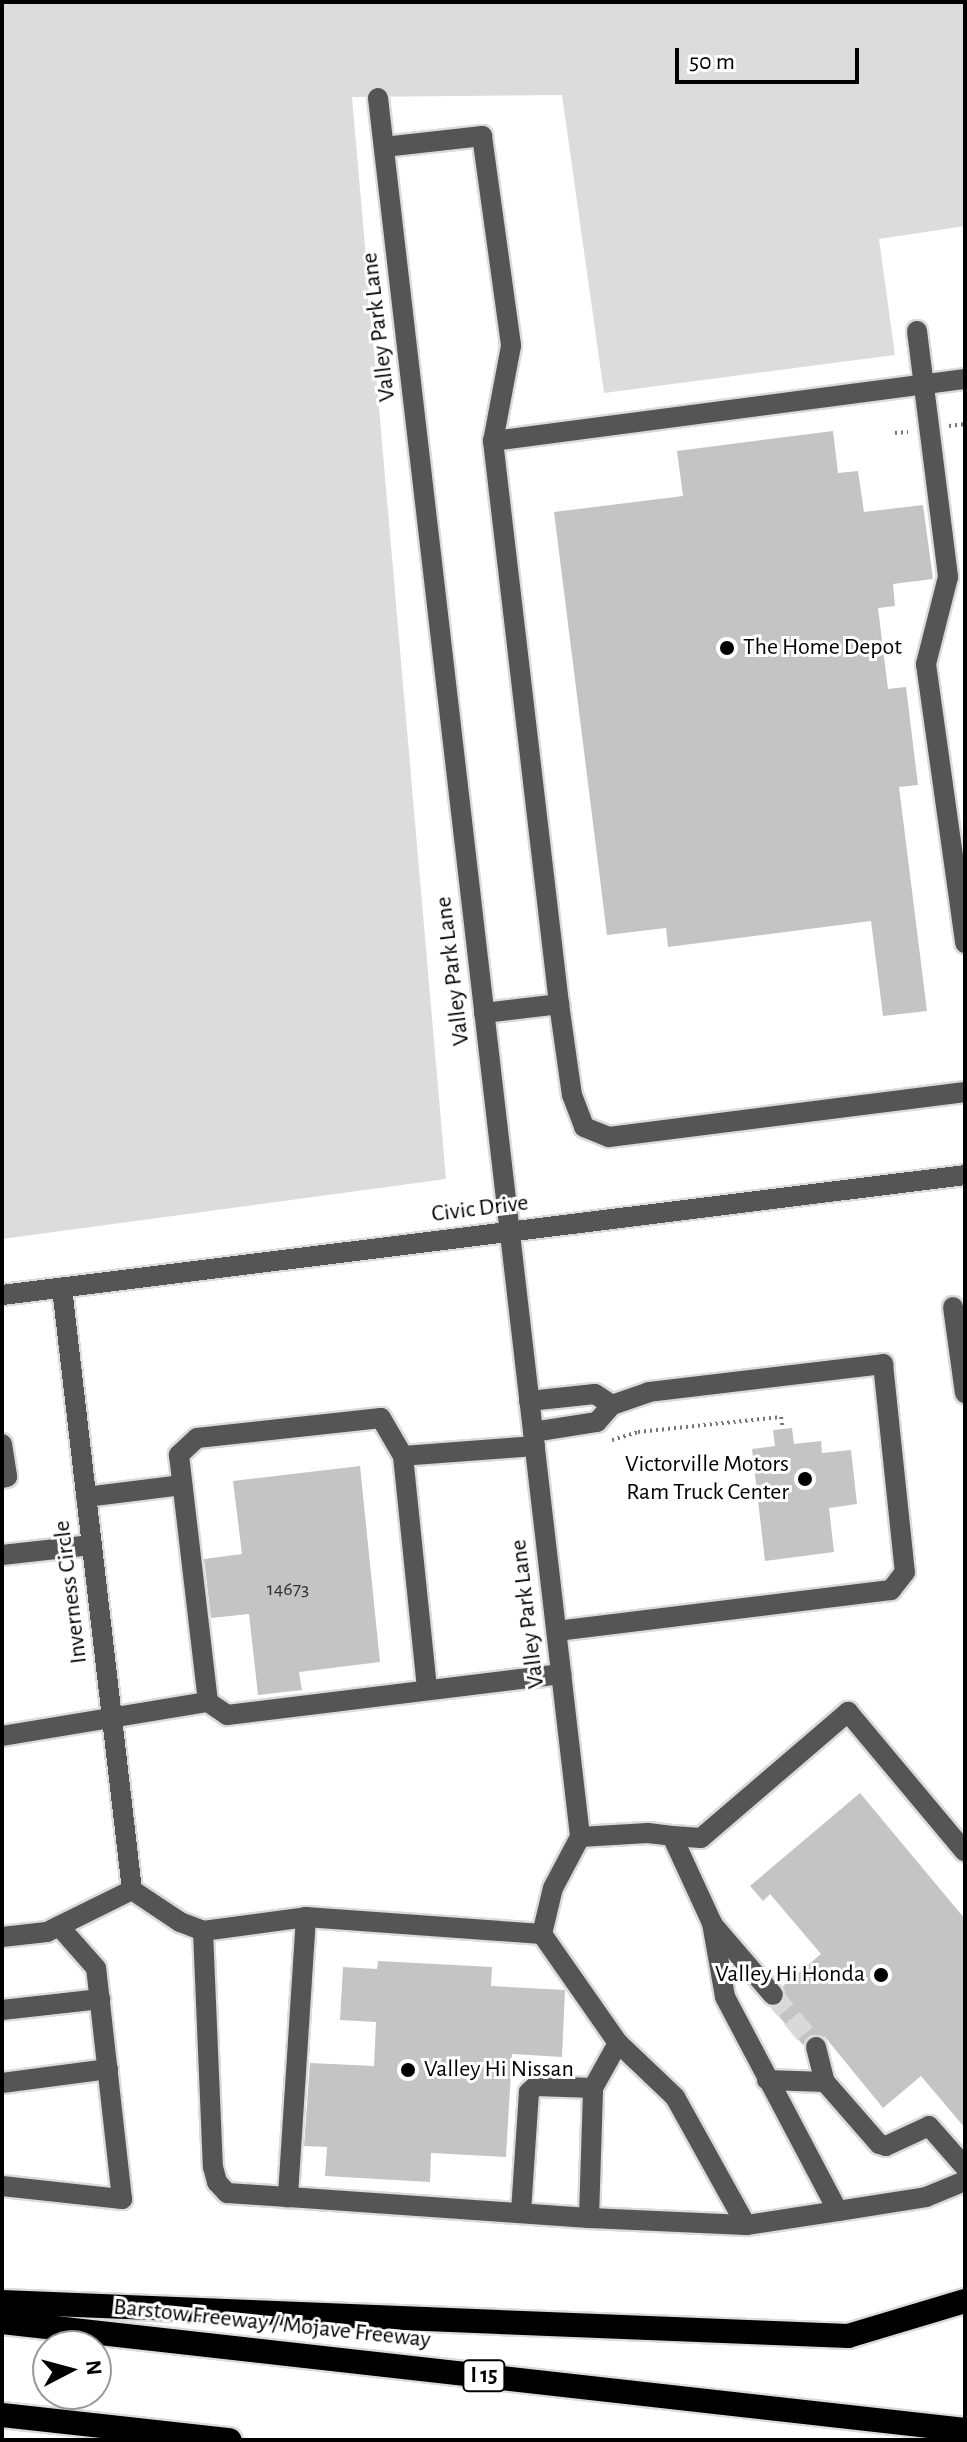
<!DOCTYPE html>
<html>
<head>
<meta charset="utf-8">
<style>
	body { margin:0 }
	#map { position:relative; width:967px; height:2442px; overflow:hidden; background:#fff; font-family:"Alegreya Sans",sans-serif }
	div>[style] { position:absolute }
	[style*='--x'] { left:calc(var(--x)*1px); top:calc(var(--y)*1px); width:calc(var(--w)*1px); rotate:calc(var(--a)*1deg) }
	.green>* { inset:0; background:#dcdcdc }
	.building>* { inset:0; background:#c4c4c4 }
	.minor-tunnel>* { height:20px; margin-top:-10px; transform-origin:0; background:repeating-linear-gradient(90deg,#d9d9d9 0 20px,transparent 0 30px) }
	.path>* { height:4px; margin-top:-2px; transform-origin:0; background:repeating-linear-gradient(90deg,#777 0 2px,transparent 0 6px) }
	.roads { filter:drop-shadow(2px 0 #dbdbdb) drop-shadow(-2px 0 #dbdbdb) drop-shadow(0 2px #dbdbdb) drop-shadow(0 -2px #dbdbdb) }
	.minor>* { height:20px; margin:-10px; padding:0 10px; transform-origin:10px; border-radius:10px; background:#555 }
	.highway>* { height:24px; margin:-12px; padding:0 12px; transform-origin:12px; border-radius:12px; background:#000 }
	.dots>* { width:22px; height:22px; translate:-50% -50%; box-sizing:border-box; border:4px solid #fff; border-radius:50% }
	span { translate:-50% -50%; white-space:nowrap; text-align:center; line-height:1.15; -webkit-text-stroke:6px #fff; paint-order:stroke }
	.number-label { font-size:20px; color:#313131 }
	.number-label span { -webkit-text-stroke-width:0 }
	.shield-label span { padding:2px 6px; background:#fff; border:2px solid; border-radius:6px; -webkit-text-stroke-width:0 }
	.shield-label { font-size:22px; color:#000; font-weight:700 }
	.street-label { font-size:24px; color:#000 }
	.poi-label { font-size:24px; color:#000 }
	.left { translate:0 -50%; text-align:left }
	.right { translate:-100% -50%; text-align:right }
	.frame { position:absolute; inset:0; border:4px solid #000; pointer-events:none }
	.north { position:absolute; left:32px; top:2330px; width:80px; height:80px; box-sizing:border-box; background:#fff; border:2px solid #999; border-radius:50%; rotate:84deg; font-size:22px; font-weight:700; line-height:32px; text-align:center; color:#000 }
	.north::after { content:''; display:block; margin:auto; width:28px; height:36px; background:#000; clip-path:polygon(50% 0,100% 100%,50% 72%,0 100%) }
	.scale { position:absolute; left:675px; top:48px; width:184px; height:36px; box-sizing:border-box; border:4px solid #000; border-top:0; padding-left:10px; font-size:24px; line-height:28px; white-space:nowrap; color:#000; -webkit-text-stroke:6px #fff; paint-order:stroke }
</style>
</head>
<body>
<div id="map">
	<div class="green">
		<div style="clip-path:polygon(2px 2px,965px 2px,965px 226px,879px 239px,895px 355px,604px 393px,562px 95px,352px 97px,446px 1179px,2px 1239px)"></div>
	</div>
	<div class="building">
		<div style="clip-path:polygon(833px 431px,838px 473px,858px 471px,864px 512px,923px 505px,933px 579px,893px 584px,895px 606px,878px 608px,888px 689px,906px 687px,918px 785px,899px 787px,927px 1011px,883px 1016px,871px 921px,668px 947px,666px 928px,607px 935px,554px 512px,683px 496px,677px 451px)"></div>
		<div style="clip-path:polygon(792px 1428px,794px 1444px,821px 1441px,822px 1453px,851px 1450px,857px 1504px,829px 1508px,834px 1552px,765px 1561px,752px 1449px,775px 1446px,773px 1430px)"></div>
		<div style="clip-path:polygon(360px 1466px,380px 1662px,299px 1672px,302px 1690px,258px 1695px,249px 1614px,211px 1618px,204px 1559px,242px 1554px,233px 1481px)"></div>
		<div style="clip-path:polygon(860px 1793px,965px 1919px,965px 2128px,921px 2076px,883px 2108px,825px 2037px,812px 2035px,803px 2045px,772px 2008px,785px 2000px,783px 1986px,821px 1954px,770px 1894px,763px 1901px,750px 1886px)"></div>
		<div style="clip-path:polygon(378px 1961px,492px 1967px,491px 1986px,565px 1990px,562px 2057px,512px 2054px,506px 2157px,431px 2153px,430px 2182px,325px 2176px,327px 2147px,304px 2146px,310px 2063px,374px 2066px,376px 2022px,340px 2020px,343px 1967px,377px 1969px)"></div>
	</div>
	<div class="minor-tunnel">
		<div style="--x:773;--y:1995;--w:67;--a:50.4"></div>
	</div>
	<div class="path">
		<div style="--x:949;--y:426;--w:16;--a:-7"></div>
		<div style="--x:895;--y:433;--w:13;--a:-4"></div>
		<div style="--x:612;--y:1440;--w:27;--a:-17"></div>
		<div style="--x:638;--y:1432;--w:144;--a:-6"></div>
		<div style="--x:781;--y:1417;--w:12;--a:81"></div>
	</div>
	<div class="roads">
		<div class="minor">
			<div style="--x:378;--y:98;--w:1751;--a:83.37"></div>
			<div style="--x:384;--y:147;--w:99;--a:-6.4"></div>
			<div style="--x:482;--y:136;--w:212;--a:82.1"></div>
			<div style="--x:511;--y:346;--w:97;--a:100.7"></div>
			<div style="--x:493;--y:441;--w:567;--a:83.31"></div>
			<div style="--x:559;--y:1004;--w:92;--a:81.9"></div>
			<div style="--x:572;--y:1095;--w:34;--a:69"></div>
			<div style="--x:584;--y:1127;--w:27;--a:22"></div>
			<div style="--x:609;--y:1137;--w:359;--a:-7.2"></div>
			<div style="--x:917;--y:331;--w:248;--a:82.8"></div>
			<div style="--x:948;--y:577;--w:90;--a:104.2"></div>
			<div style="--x:926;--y:664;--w:282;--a:82"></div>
			<div style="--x:493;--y:441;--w:476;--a:-7.5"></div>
			<div style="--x:484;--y:1013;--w:76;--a:-6.8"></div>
			<div style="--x:62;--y:1288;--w:606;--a:83.37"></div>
			<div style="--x:2;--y:1295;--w:970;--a:-7.1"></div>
			<div style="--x:953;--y:1307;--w:87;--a:82.1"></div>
			<div style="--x:529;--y:1401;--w:66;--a:-6.1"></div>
			<div style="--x:595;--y:1394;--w:20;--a:33"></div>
			<div style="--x:533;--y:1432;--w:65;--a:-8.9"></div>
			<div style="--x:597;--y:1422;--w:23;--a:-49"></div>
			<div style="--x:612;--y:1405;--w:39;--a:-19"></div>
			<div style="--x:649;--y:1392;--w:236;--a:-6.8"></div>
			<div style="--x:883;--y:1364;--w:209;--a:84"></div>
			<div style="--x:905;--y:1572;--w:23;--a:128"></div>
			<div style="--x:891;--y:1590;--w:337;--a:173"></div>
			<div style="--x:2;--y:1444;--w:33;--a:81"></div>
			<div style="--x:7;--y:1477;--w:5;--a:169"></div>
			<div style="--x:535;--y:1446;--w:132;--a:175.7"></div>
			<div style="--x:403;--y:1456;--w:44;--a:-120.1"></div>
			<div style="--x:381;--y:1418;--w:185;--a:173.8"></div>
			<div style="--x:197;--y:1438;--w:25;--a:137"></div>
			<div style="--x:179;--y:1455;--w:249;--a:83.3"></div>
			<div style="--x:208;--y:1702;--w:23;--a:34"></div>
			<div style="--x:227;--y:1715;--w:337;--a:-7"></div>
			<div style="--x:403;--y:1456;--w:233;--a:84.1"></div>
			<div style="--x:86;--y:1497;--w:97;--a:-7.1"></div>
			<div style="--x:2;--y:1555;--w:90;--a:-6.4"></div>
			<div style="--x:2;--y:1736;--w:209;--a:-9.4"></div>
			<div style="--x:648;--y:1833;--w:24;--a:7"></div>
			<div style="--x:672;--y:1836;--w:96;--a:65.3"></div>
			<div style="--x:712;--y:1923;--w:75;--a:80"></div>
			<div style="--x:725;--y:1997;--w:242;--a:62.2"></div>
			<div style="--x:838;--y:2211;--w:93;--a:171.3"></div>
			<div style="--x:746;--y:2225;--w:146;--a:-119"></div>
			<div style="--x:675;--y:2097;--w:79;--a:-136.5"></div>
			<div style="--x:618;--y:2043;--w:133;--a:-124.9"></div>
			<div style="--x:542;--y:1934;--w:47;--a:-76.6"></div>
			<div style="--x:553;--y:1888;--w:58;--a:-62.1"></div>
			<div style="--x:580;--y:1837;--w:68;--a:-3.4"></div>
			<div style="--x:672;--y:1836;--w:29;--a:4"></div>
			<div style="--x:701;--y:1838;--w:194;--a:-40.6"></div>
			<div style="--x:848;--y:1712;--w:182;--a:50.1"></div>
			<div style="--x:132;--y:1890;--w:58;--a:33.7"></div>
			<div style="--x:180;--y:1922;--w:25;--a:21"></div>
			<div style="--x:203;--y:1931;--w:104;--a:-7.7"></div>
			<div style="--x:713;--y:1925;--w:92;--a:49.4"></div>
			<div style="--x:203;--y:1931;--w:236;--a:87.6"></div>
			<div style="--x:213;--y:2167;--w:16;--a:75"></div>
			<div style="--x:217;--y:2182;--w:15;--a:48"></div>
			<div style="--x:227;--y:2193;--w:61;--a:3.8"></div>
			<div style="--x:542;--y:1934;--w:237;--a:-175.9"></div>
			<div style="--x:306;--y:1917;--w:281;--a:93.7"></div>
			<div style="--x:288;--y:2197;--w:302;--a:4"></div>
			<div style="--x:589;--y:2218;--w:130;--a:-88.2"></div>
			<div style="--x:593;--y:2088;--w:51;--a:-60.9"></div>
			<div style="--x:2;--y:1937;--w:45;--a:-6.3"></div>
			<div style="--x:47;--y:1932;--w:95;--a:-26.3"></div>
			<div style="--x:2;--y:2010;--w:99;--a:-6.4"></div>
			<div style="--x:816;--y:2047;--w:36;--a:76"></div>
			<div style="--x:767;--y:2080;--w:58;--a:2"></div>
			<div style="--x:825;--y:2082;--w:82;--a:48.9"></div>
			<div style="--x:879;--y:2144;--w:7;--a:16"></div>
			<div style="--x:886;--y:2146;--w:47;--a:-24.9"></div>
			<div style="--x:929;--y:2126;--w:55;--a:48.7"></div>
			<div style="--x:2;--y:2083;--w:107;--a:-7.5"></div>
			<div style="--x:2;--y:2186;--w:121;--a:6.2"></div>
			<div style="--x:122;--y:2199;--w:232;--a:-96.4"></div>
			<div style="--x:96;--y:1968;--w:56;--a:-131.4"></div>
			<div style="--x:838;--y:2211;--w:89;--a:-9"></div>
			<div style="--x:926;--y:2197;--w:42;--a:-22.3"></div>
			<div style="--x:521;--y:2212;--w:120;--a:-86.2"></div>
			<div style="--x:529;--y:2092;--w:9;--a:-41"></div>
			<div style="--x:536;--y:2086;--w:57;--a:2"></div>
			<div style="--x:589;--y:2218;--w:157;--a:2.6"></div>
		</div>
		<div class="highway">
			<div style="--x:2;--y:2302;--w:847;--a:2.3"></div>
			<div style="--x:848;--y:2336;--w:122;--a:-16.7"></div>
			<div style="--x:2;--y:2322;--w:969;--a:6.4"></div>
			<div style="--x:2;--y:2415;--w:229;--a:6.3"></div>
		</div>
	</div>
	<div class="dots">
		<div style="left:727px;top:648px;background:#000"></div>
		<div style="left:805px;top:1479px;background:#000"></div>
		<div style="left:881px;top:1975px;background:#000"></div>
		<div style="left:408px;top:2070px;background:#000"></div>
	</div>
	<div class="number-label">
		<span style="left:288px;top:1589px">14673</span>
	</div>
	<div class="shield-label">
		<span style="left:484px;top:2376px">I 15</span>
	</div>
	<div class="street-label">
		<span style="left:379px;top:327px;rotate:-97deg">Valley Park Lane</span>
		<span style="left:453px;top:971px;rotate:-97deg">Valley Park Lane</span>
		<span style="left:480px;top:1209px;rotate:-7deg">Civic Drive</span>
		<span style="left:71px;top:1592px;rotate:-97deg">Inverness Circle</span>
		<span style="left:528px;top:1614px;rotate:-97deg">Valley Park Lane</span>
		<span style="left:272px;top:2324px;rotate:6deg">Barstow Freeway / Mojave Freeway</span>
	</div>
	<div class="poi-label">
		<span class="left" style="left:743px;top:648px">The Home Depot</span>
		<span class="right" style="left:789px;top:1479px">Victorville Motors<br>Ram Truck Center</span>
		<span class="right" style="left:865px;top:1975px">Valley Hi Honda</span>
		<span class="left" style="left:424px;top:2070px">Valley Hi Nissan</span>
	</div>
	<div class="frame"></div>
	<div class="north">N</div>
	<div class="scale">50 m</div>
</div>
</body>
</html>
